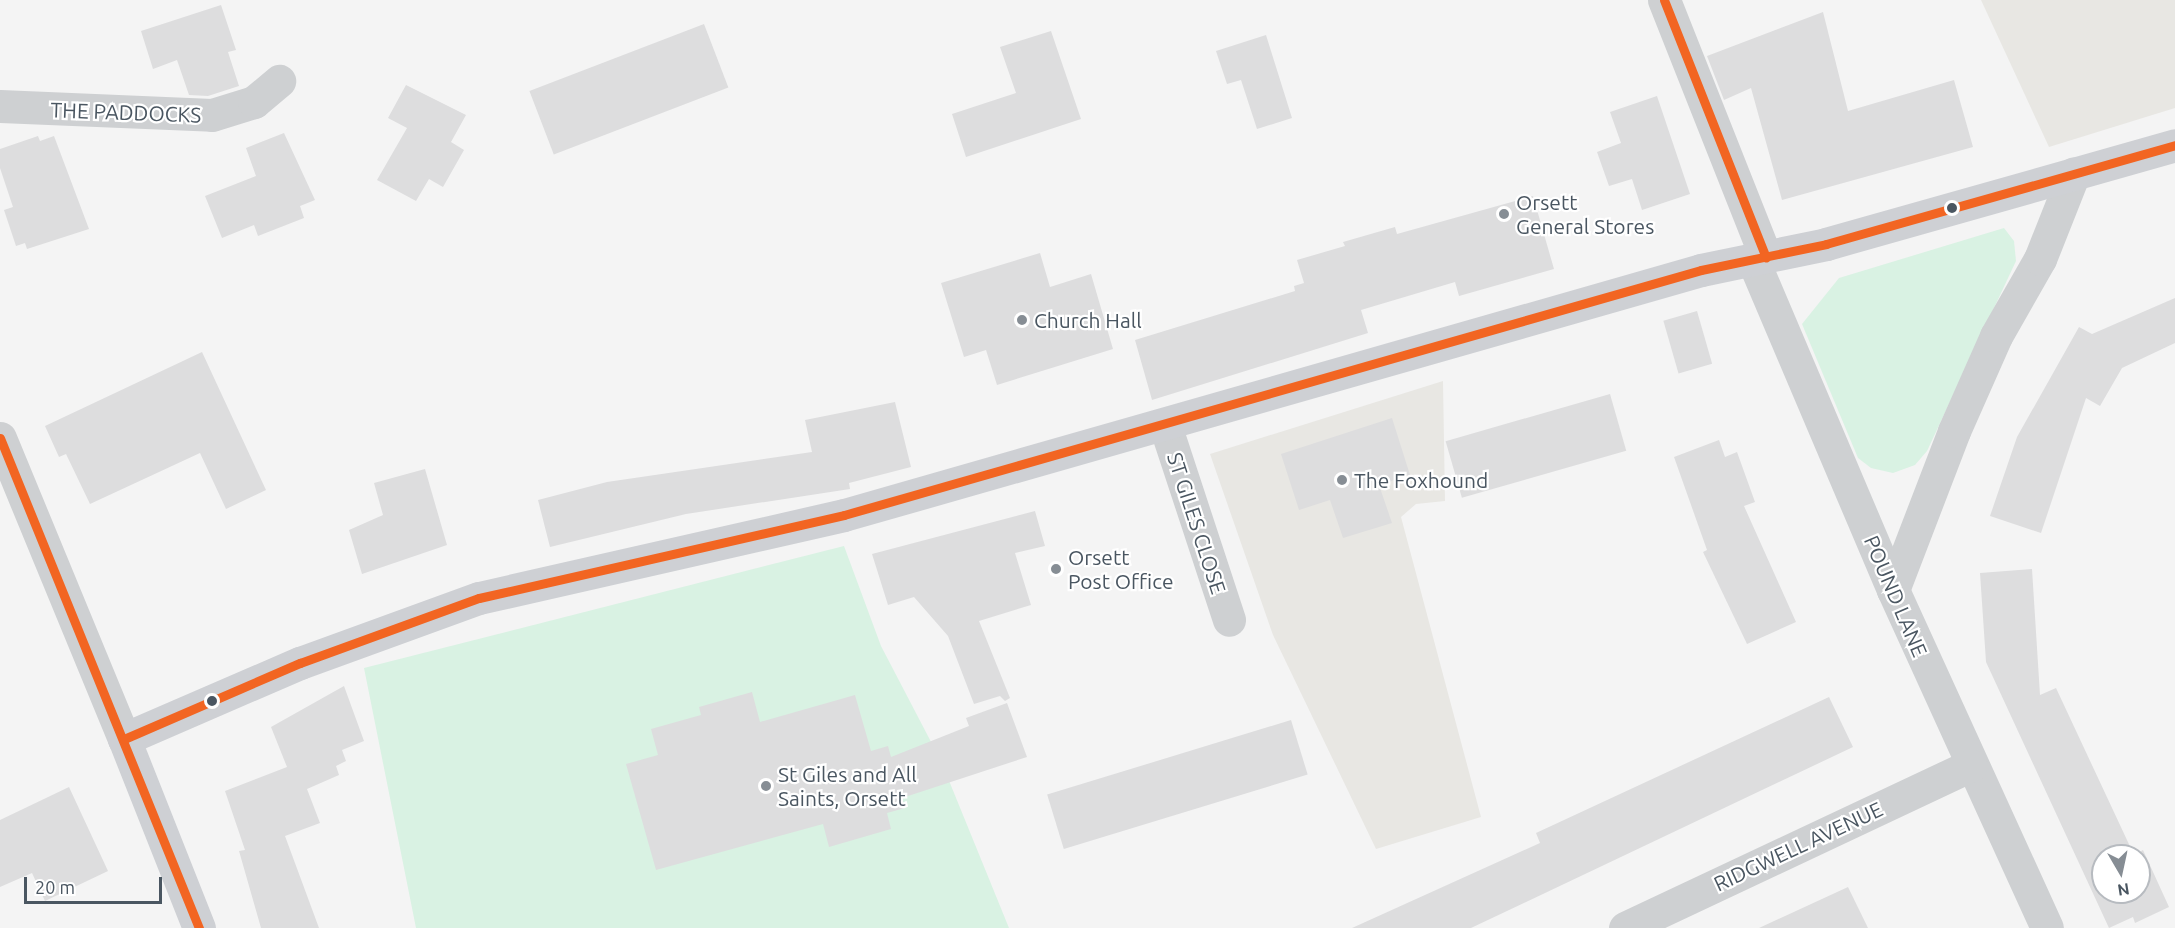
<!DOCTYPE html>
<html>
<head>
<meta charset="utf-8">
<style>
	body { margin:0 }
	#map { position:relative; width:2175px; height:928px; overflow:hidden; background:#f4f4f4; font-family:Ubuntu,sans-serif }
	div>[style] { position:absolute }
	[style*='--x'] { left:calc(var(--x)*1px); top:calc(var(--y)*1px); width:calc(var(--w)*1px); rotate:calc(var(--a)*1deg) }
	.commercial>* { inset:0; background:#e8e7e3 }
	.green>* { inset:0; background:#d9f2e3 }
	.building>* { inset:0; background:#ddddde; transform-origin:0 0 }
	.minor>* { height:33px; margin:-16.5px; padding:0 16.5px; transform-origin:16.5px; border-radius:16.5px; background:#ced0d2 }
	.tertiary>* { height:33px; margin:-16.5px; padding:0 16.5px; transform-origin:16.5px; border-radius:16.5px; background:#ced0d2 }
	.secondary>* { height:33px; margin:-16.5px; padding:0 16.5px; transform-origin:16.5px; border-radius:16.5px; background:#ced0d4 }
	.bus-1>* { height:9px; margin:-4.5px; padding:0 4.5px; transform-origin:4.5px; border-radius:4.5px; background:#f26522 }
	.dots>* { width:16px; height:16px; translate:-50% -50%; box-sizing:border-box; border:3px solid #fff; border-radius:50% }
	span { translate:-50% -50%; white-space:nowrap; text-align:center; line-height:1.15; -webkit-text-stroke:4.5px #fff; paint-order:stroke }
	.street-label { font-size:21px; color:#4a5661 }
	.poi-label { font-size:21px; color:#4a5661 }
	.left { translate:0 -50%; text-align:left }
	.north { position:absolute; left:2091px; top:844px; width:60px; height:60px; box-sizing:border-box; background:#fff; border:2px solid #b7bbc0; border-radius:50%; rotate:171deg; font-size:16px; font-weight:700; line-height:24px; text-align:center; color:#4a5661 }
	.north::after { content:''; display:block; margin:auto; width:21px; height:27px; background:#868d94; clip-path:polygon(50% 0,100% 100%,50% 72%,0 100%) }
	.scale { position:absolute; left:24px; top:877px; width:138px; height:27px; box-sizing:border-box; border:3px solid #4a5661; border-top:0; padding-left:8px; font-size:18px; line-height:21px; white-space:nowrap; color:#4a5661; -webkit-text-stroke:4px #fff; paint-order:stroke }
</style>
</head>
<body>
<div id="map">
	<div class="commercial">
		<div style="clip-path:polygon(1981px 0,2175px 0,2175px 108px,2049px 147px)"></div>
		<div style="clip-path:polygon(1443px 381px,1445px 501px,1416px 504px,1401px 517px,1481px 817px,1376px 849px,1273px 635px,1210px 454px)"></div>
	</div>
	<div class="green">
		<div style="clip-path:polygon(2004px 228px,2014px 241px,2016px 261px,1927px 451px,1915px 465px,1893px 473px,1871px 468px,1858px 458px,1802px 324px,1839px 278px)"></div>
		<div style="clip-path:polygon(844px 546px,881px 646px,941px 761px,1009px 928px,416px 928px,364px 668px)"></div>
	</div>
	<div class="building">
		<div style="clip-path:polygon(221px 5px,236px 50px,228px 52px,239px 86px,208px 96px,189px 95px,177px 60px,153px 69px,141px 31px)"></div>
		<div style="clip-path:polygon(1823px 12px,1848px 111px,1954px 80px,1973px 147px,1782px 200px,1751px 88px,1724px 100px,1707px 56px)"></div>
		<div style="left:704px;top:24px;width:68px;height:187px;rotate:69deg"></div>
		<div style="clip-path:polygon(1051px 31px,1081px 119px,966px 157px,952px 114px,1016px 93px,1000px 47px)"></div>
		<div style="clip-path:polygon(1266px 35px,1292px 118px,1257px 129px,1241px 80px,1227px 84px,1216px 51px)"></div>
		<div style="clip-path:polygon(406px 85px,466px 115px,451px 142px,464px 150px,443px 187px,429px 179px,416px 201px,377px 180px,407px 128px,388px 118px)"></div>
		<div style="clip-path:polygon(1657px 96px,1690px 194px,1642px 210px,1632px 179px,1609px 186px,1597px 152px,1621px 143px,1610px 112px)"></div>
		<div style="clip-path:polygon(284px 133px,315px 200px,300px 206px,304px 218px,258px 236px,254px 225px,222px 238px,205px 196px,256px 176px,246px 148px)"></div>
		<div style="clip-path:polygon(38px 136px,40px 141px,54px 136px,89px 229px,27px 249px,25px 243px,16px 246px,4px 210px,13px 207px,0 168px,0 149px)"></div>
		<div style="clip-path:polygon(1533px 196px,1554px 269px,1459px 296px,1455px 282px,1361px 310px,1368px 333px,1152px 400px,1135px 340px,1295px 291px,1294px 286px,1304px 283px,1297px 260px,1345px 246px,1343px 242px,1395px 227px,1397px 234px)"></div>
		<div style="clip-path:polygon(1040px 253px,1050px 287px,1091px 274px,1113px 349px,997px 385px,986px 350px,964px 357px,941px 283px)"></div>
		<div style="clip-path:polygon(2175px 298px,2175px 343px,2122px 368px,2100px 406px,2086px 398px,2041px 533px,1990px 516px,2017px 437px,2079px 327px,2092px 334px)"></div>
		<div style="left:1697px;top:311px;width:55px;height:35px;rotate:74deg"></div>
		<div style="clip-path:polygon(202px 352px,266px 490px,226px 509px,200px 453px,90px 504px,66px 454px,59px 457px,45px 426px)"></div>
		<div style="left:1610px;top:394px;width:59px;height:171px;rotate:74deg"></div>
		<div style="clip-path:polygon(895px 402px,911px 467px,849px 483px,850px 489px,686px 514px,550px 547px,538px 500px,607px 482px,812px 452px,805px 420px)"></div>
		<div style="clip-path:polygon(1392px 418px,1410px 475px,1379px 485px,1392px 523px,1343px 538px,1330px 500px,1299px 510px,1281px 454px)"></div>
		<div style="clip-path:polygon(1719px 440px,1725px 457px,1737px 452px,1755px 502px,1744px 506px,1796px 622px,1747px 644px,1703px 552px,1707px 550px,1674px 457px)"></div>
		<div style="clip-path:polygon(425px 469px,447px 545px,362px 574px,349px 530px,383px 515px,374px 483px)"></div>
		<div style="clip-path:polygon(1035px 511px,1045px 546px,1015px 553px,1031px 605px,979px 621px,1010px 698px,1005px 701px,1000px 696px,974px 704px,948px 636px,914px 597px,888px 605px,872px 554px)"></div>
		<div style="clip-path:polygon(evenodd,2032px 569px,2040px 695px,2056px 688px,2134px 855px,2143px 850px,2169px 907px,2135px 923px,2133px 917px,2109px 928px,1986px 662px,1980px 573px,2032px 569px,2103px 856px,2139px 856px,2139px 892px,2103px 892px,2103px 856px)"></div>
		<div style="clip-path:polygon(344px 686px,364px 741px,342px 750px,346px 761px,336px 766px,339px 775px,307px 789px,320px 823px,285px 836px,319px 928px,261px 928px,239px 851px,245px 850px,225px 791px,287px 767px,271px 727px)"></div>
		<div style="clip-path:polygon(752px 692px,760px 722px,855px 695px,871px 751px,888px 746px,891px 757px,969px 726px,966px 718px,1007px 703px,1027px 757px,902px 798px,905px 808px,887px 813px,891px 829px,829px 847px,823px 824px,656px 870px,626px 764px,658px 755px,651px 729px,701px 715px,699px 707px)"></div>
		<div style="clip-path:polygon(1829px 697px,1853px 747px,1471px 928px,1352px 928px,1540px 843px,1536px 833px)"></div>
		<div style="left:1291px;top:720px;width:57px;height:255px;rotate:73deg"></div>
		<div style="clip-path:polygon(69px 787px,108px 871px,45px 901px,32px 873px,0 887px,0 820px)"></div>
		<div style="clip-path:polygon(1848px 887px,1868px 928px,1759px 928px)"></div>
	</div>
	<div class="minor">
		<div style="--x:1664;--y:0;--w:277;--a:68.4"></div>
		<div style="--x:0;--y:106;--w:212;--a:2.4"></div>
		<div style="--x:212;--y:115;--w:44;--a:-17.2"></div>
		<div style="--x:254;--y:102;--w:33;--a:-40"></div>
		<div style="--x:1753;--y:260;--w:358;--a:67"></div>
		<div style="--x:1893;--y:590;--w:371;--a:65.5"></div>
		<div style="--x:1165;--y:425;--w:205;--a:71.8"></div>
		<div style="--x:1893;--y:590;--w:170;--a:-69"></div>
		<div style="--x:1954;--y:431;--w:104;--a:-66.1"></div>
		<div style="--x:1996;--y:336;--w:89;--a:-60.3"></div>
		<div style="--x:2040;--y:259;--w:92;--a:-68.4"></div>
		<div style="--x:1625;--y:928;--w:382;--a:-25.2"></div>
	</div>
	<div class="tertiary">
		<div style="--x:0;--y:438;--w:326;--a:67.6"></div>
	</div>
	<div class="secondary">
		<div style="--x:199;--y:928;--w:203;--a:-111.6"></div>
		<div style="--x:124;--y:739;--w:192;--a:-23.4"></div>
		<div style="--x:300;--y:663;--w:190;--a:-20"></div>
		<div style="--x:479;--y:598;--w:374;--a:-12.8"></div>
		<div style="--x:844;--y:515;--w:891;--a:-15.95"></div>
		<div style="--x:1701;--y:270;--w:128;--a:-11.7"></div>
		<div style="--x:1826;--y:244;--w:363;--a:-15.8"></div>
	</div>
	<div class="bus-1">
		<div style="--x:1664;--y:0;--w:277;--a:68.4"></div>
		<div style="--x:0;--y:438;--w:529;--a:67.9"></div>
		<div style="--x:124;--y:739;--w:192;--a:-23.4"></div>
		<div style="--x:300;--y:663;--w:190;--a:-20"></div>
		<div style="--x:479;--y:598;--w:374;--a:-12.8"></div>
		<div style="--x:844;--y:515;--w:891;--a:-15.95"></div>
		<div style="--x:1701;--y:270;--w:128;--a:-11.7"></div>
		<div style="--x:1826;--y:244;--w:363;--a:-15.8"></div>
	</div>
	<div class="dots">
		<div style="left:1952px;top:208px;background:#4a5661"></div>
		<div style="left:1504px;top:214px;background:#868d94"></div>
		<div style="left:1022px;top:320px;background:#868d94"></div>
		<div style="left:1342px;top:480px;background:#868d94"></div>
		<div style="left:1056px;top:569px;background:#868d94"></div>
		<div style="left:212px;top:701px;background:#4a5661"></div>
		<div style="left:766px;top:786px;background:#868d94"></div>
	</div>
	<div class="street-label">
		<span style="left:126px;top:112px;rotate:2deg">THE PADDOCKS</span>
		<span style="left:1197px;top:523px;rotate:72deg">ST GILES CLOSE</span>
		<span style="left:1896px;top:596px;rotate:67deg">POUND LANE</span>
		<span style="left:1798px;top:846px;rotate:-25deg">RIDGWELL AVENUE</span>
	</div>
	<div class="poi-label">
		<span class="left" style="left:1516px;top:214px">Orsett<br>General Stores</span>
		<span class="left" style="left:1034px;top:320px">Church Hall</span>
		<span class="left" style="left:1354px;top:480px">The Foxhound</span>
		<span class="left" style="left:1068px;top:569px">Orsett<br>Post Office</span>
		<span class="left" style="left:778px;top:786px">St Giles and All<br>Saints, Orsett</span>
	</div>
	<div class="north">N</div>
	<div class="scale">20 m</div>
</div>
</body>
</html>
